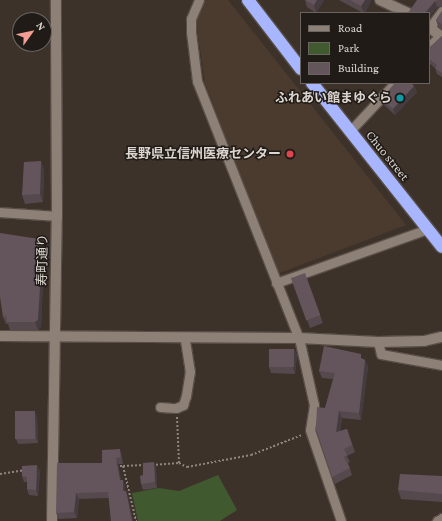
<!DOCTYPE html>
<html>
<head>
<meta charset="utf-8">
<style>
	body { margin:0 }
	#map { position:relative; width:442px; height:521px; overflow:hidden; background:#3d322a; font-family:"Crimson Pro","Noto Sans JP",serif }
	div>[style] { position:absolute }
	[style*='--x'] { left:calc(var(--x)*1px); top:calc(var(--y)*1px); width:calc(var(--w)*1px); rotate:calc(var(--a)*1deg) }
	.built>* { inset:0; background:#4b3a2e }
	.green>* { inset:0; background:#40592e }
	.path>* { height:2px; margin-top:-1px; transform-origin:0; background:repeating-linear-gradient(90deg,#8d847d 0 2px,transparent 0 4px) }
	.roads { filter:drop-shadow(1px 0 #584e47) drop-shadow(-1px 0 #584e47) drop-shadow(0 1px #584e47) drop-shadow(0 -1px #584e47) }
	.street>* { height:9px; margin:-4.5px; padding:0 4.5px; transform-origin:4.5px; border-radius:4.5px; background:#8d8077 }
	.secondary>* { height:10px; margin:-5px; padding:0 5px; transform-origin:5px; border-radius:5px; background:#8d8077 }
	.highway>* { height:12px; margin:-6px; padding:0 6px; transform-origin:6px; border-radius:6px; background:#a7b6ff }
	.wall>* { inset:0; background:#55494e }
	.shaded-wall>* { inset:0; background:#453c40 }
	.building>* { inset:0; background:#63555b; transform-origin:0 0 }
	.dots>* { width:11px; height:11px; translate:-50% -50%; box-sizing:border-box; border:2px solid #201b17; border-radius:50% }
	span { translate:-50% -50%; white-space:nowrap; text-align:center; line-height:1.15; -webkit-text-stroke:3px #201b17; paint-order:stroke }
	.poi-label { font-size:13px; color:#dcd5d0; font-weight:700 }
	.right { translate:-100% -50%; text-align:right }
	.street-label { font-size:13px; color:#dcd5d0 }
	.legend { position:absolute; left:300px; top:12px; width:130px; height:72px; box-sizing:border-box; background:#201b17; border:1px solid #6b6561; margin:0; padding:5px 7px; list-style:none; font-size:12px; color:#dcd5d0 }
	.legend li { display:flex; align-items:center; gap:8px; height:20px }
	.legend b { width:20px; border:1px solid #6b6561 }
	.north { position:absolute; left:12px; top:12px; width:40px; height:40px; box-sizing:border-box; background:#201b17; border:1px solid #6b6561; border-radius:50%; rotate:57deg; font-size:11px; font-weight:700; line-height:16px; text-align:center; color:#dcd5d0 }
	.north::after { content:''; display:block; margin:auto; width:14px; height:18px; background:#f59c94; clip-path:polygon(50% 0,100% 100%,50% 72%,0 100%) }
</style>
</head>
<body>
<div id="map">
	<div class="built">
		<div style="clip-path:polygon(205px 0,228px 0,406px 225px,277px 274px,205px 83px,196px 21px)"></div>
	</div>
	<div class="green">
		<div style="clip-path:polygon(218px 475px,237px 510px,220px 521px,138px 521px,132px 493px,159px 488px,179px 491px)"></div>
	</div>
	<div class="path">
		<div style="--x:177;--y:417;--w:46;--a:87.5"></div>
		<div style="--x:152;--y:465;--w:27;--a:-4"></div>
		<div style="--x:179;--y:463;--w:9;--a:27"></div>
		<div style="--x:187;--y:467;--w:65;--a:-10.6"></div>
		<div style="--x:251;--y:455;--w:55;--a:-21.4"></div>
		<div style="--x:116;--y:466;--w:7;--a:0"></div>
		<div style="--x:123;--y:466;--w:57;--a:76.7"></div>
		<div style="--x:123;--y:466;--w:21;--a:-3"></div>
		<div style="--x:0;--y:474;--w:24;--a:-9"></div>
	</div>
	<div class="roads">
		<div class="street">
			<div style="--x:199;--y:0;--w:21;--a:113"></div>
			<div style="--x:191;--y:19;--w:13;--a:90"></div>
			<div style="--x:191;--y:32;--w:49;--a:83"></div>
			<div style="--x:197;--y:81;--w:277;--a:68.4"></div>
			<div style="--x:299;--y:338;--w:69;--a:77.4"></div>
			<div style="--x:314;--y:405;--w:25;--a:99"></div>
			<div style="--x:310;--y:430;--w:96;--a:71.2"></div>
			<div style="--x:430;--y:27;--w:20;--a:-53"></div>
			<div style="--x:429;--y:47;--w:16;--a:-47"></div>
			<div style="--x:349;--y:132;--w:67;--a:-46.8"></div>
			<div style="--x:0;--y:212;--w:57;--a:4"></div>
			<div style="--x:276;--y:283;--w:161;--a:-19.6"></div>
			<div style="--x:378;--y:342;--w:12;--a:76"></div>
			<div style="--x:381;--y:354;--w:62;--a:10.2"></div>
			<div style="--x:160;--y:407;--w:16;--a:4"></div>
			<div style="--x:176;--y:408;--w:8;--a:-23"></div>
			<div style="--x:183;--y:405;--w:9;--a:-72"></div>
			<div style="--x:186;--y:396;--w:24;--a:-81"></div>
			<div style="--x:190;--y:372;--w:33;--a:-99"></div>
			<div style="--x:437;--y:521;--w:6;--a:-31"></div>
		</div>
		<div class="secondary">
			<div style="--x:380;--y:0;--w:31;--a:25"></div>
			<div style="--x:429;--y:27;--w:16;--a:38"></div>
			<div style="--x:0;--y:336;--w:299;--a:0.4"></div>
			<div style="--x:299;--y:338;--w:79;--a:2.9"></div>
			<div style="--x:378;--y:342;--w:46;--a:-1.2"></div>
			<div style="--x:424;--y:341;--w:18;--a:-13"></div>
			<div style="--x:52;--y:521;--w:305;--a:-89.1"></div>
			<div style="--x:57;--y:216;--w:216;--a:-90.3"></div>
		</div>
		<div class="highway">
			<div style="--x:248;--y:0;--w:87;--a:52.5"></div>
			<div style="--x:312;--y:83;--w:209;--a:51.6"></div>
		</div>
	</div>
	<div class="wall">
		<div style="clip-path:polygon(305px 0,324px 0,316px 13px,307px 7px)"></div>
		<div style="clip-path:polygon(339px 0,371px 0,371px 1px,365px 13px,363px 13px)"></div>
		<div style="clip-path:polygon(417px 0,442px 0,442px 6px,437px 7px,429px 17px,429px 13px)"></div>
		<div style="clip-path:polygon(442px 11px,442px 29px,438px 26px,436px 20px)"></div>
		<div style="clip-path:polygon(442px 36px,442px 77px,437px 74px,435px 68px,429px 63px,429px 48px)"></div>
		<div style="clip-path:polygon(414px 86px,417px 92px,395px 115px,383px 104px,381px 99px)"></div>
		<div style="clip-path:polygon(41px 161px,44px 170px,43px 202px,25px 204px,22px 195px)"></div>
		<div style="clip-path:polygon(39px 239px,42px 247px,39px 261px,40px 261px,42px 269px,42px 274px,43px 278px,41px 327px,38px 330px,10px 330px,8px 324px,6px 324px,3px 317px)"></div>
		<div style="clip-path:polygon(291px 277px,320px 315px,323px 323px,310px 328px)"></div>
		<div style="clip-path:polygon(294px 349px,297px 355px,295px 374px,271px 373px,269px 367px)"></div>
		<div style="clip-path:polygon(363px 359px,365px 360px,368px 367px,361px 420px,342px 418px,340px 431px,347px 429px,355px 452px,347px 456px,350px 462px,348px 463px,352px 475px,335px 484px,316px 429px,325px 408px,333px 379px,322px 378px,319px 371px)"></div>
		<div style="clip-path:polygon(37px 416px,38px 443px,18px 444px,16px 439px)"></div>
		<div style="clip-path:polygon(122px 455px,123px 464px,118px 464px,121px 480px,123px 480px,125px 486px,125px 491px,128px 497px,133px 521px,111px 521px,109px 498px,79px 499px,77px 518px,59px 519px,56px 513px,102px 463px)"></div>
		<div style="clip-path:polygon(154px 462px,156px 468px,157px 488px,143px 490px,141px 484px)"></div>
		<div style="clip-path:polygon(40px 471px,38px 496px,29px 495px,27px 489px,27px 482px,24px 482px,22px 476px)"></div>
		<div style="clip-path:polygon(442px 476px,442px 502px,401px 499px,398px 490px)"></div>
	</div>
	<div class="shaded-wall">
		<div style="clip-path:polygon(317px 0,324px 0,316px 13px,314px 5px)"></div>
		<div style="clip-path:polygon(365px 0,371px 0,371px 1px,365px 13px,364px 13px,361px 6px)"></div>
		<div style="clip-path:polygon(435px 1px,437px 7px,429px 17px,429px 13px,425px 13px)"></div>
		<div style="clip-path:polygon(414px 86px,417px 92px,395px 115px,393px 109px)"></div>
		<div style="clip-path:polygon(41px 161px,44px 170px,43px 202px,40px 194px)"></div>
		<div style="clip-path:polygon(39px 239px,42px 247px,38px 268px,35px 260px)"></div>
		<div style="clip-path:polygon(40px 261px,42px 269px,42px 274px,43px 278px,41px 327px,38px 330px,35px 322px,38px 271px)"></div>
		<div style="clip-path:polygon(294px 349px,297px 355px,295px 374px,293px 368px)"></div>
		<div style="clip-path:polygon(365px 360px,368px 367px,361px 420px,359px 413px)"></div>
		<div style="clip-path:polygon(35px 411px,37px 416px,38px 443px,36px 438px)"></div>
		<div style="clip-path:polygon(339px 411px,342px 418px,339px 439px,336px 432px)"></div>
		<div style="clip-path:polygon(120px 449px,122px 455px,123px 464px,121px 457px)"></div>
		<div style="clip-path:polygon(116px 458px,118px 464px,122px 486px,120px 480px)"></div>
		<div style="clip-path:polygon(154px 462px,156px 468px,157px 488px,155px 482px)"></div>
		<div style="clip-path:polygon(37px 465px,40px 471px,38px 496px,36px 490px)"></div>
		<div style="clip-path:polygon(123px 480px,125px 486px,125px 498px,123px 491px)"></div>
		<div style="clip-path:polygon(126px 491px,128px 497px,133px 521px,132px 521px)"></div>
		<div style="clip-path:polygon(76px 493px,79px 499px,77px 518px,74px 512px)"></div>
	</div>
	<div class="building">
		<div style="clip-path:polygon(305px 0,317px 0,314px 5px)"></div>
		<div style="clip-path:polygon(350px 0,365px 0,361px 6px)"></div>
		<div style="clip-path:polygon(417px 0,440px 0,435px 1px,425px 13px,408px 13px)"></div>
		<div style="clip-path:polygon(394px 11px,398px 13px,393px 13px)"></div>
		<div style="clip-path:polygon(442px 11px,442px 24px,436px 20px)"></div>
		<div style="clip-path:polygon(442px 36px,442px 73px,435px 68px,437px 65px,429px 59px,429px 48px)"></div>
		<div style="clip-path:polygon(395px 83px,411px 83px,414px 86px,393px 109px,381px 99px)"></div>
		<div style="clip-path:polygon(41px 161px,40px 194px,22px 195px,24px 162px)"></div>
		<div style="clip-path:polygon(0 233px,39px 239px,35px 260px,40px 261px,38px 271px,41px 271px,38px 320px,35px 322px,7px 322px,6px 316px,3px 317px,0 297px)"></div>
		<div style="left:305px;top:273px;width:45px;height:15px;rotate:70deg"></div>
		<div style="clip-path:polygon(324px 346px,361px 354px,361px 358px,365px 360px,359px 413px,339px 411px,336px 432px,347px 429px,352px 445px,344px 449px,347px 455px,344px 457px,350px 468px,332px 477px,316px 429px,317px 407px,325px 408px,335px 373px,319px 371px)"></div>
		<div style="left:269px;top:349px;width:25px;height:18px"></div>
		<div style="left:15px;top:411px;width:20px;height:28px"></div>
		<div style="clip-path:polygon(120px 449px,121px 457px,116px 458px,120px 480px,123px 480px,123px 491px,126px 491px,132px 521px,111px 521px,108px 492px,76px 493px,74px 512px,56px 513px,57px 463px,102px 463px,102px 450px)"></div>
		<div style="clip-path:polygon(154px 462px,155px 482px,141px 484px,140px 476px,143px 475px,143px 463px)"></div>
		<div style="clip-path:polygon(37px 465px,36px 490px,27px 489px,27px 477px,22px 476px,22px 466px)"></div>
		<div style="clip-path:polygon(400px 474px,442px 476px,442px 494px,398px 490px)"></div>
	</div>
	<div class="dots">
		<div style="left:400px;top:98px;background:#0f9aa8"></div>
		<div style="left:290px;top:154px;background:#e0444e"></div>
	</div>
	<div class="poi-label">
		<span class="right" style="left:392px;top:98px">ふれあい館まゆぐら</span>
		<span class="right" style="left:281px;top:154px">長野県立信州医療センター</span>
	</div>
	<div class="street-label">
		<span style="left:387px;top:156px;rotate:51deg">Chuo street</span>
		<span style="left:43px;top:260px;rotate:-89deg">寿町通り</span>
	</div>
	<ul class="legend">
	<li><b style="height:5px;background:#8d8077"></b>Road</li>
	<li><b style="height:11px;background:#40592e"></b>Park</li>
	<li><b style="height:11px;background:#63555b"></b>Building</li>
	</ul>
	<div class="north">N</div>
</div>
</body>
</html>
